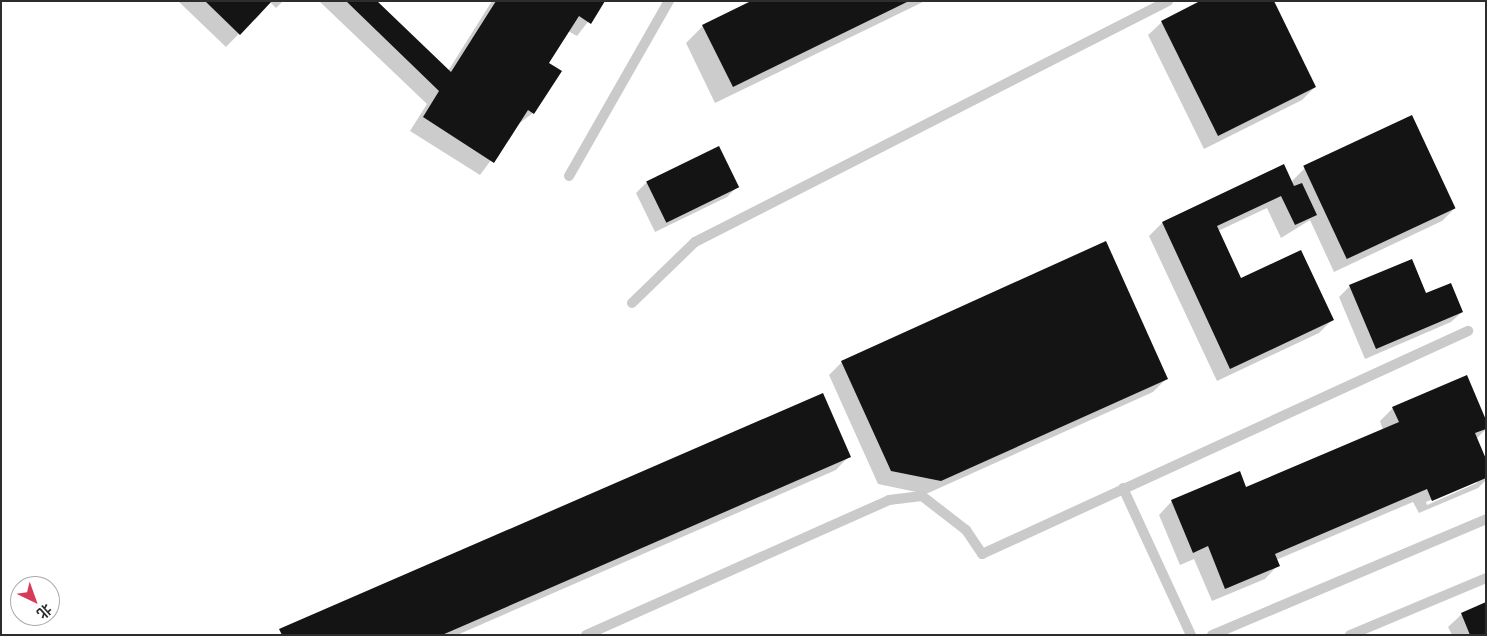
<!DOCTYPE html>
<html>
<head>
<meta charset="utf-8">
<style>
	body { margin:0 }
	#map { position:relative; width:1487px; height:636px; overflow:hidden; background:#fff; font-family:"Public Sans","Noto Sans SC",sans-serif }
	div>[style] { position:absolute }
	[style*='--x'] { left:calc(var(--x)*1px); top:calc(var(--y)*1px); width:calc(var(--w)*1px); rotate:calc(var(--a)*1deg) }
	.shadow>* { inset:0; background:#0003 }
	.building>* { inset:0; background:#141414; transform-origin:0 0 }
	.service>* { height:10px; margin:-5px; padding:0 5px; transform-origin:5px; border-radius:5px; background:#cacaca }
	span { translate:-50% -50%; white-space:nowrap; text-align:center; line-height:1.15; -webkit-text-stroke:5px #fff; paint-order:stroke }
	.frame { position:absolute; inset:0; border:2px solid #2d2d2d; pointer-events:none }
	.north { position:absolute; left:10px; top:576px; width:50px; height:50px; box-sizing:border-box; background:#fff; border:1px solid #ababab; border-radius:50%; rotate:138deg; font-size:14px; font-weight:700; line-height:20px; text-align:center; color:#2d2d2d }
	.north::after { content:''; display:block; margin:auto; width:18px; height:22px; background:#d73b5a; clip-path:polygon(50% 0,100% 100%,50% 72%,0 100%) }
</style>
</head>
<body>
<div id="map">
	<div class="shadow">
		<div style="clip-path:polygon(178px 1px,283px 1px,276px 8px,270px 2px,226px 47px)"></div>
		<div style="clip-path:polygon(319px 1px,375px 1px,448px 71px,492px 1px,604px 1px,577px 36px,568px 31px,547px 63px,533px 113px,517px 125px,480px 175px,410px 131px,427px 104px)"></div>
		<div style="clip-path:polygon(754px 1px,925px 1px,715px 103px,686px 43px,703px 26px)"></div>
		<div style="clip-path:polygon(1162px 22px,1315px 87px,1302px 100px,1204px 149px,1148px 35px)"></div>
		<div style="clip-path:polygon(1305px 168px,1455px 208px,1442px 221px,1334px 272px,1310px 220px,1281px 238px,1267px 208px,1218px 231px,1240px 280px,1332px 320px,1319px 333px,1217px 381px,1149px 236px,1162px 223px,1291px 182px)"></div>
		<div style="clip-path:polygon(647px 182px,737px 187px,727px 197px,655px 232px,636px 193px)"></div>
		<div style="clip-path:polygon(1411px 260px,1426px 295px,1462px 312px,1451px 322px,1365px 359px,1339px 297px,1350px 286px)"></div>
		<div style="clip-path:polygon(842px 362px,1166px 379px,1153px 392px,926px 494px,878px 484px,829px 375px)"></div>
		<div style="clip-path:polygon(evenodd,1393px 408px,1486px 429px,1476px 439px,1486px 462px,1486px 480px,1478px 488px,1419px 513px,1413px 502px,1276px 560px,1278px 565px,1265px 579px,1212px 601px,1194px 559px,1180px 565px,1159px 515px,1172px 501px,1245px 488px,1383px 430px,1380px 421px,1393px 408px,1477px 481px,1477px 483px,1427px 505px,1426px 502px,1477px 481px)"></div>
		<div style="clip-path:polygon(849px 456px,836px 470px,457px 635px,276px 635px)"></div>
		<div style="clip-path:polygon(1462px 614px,1486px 635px,1452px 635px,1448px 627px)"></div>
	</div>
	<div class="building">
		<div style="clip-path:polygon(205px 1px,272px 1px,240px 35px)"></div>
		<div style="clip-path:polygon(346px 1px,377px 1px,451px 72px,496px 1px,605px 1px,591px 24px,579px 16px,549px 63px,562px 71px,534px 114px,528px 110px,494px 163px,423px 117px,439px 91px)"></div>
		<div style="clip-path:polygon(751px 1px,909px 1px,733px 87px,702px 25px)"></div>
		<div style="clip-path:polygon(1200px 1px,1274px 1px,1316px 87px,1218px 136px,1161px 21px)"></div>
		<div style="left:1412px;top:115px;width:103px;height:120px;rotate:65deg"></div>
		<div style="left:719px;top:146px;width:46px;height:81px;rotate:64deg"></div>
		<div style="clip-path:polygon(1284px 164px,1294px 186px,1302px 183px,1317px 215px,1295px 225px,1281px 196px,1217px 226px,1241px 278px,1301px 250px,1334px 320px,1230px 369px,1162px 222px)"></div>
		<div style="clip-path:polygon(1106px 241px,1168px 379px,941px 481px,891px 471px,841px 361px)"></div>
		<div style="clip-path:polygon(1412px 259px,1426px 293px,1451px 283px,1463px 312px,1376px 349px,1349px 285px)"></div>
		<div style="clip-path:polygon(1467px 375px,1486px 420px,1486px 429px,1475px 433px,1486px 459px,1486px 478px,1432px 501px,1427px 489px,1275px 554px,1280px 566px,1225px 589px,1208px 546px,1193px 553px,1171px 500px,1240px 471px,1246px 487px,1399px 422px,1392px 407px)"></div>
		<div style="clip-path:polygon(823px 393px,851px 457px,442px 635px,282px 635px,279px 629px)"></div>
		<div style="clip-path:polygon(1486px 602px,1486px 635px,1470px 635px,1461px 613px)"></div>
	</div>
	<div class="service">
		<div style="--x:569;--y:176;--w:202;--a:-60.3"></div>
		<div style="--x:632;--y:303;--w:88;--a:-44.1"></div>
		<div style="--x:695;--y:242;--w:531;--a:-27"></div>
		<div style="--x:1123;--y:488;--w:162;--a:65.2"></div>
		<div style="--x:586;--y:635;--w:332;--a:-24"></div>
		<div style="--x:889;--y:500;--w:33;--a:-7"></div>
		<div style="--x:922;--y:496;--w:56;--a:37.7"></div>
		<div style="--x:966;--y:530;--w:29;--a:56"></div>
		<div style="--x:982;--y:554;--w:535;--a:-24.65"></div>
		<div style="--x:1212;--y:635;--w:298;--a:-22.9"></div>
		<div style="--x:1350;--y:635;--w:147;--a:-22.7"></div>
	</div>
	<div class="frame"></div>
	<div class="north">北</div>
</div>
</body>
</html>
